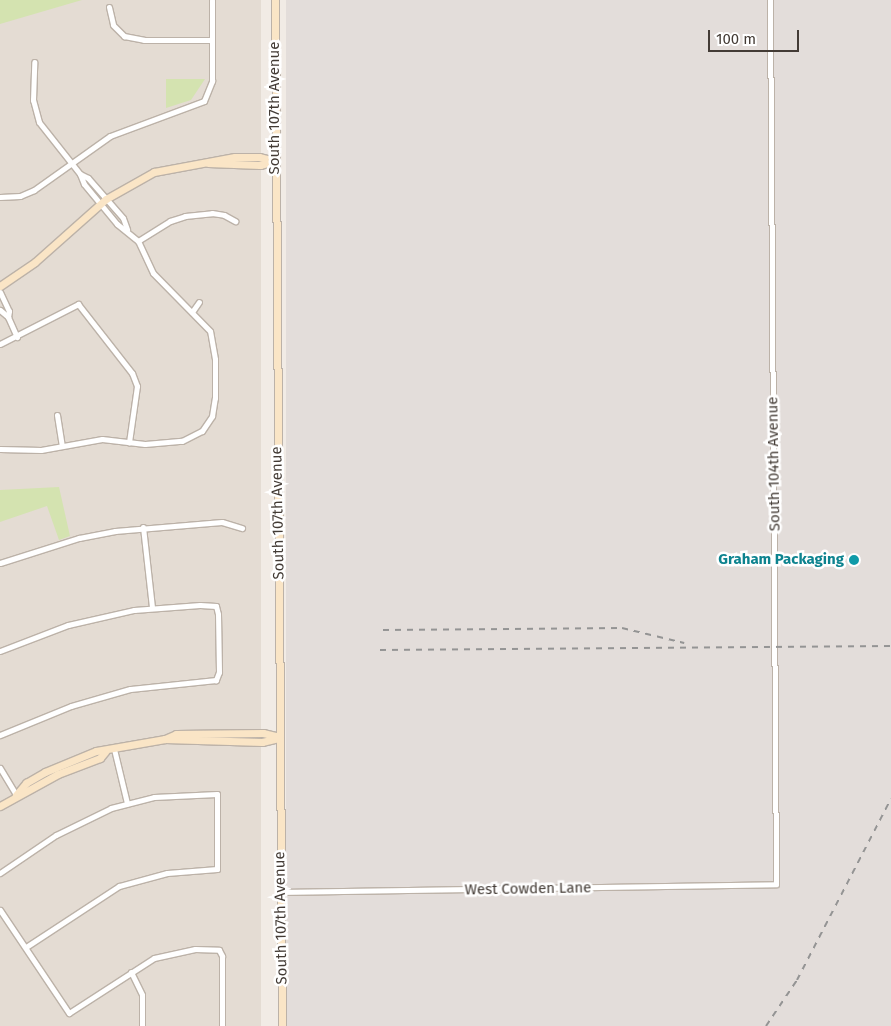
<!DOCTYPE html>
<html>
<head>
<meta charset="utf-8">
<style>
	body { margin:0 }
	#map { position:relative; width:891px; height:1026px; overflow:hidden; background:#f1ebe5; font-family:"Fira Sans",sans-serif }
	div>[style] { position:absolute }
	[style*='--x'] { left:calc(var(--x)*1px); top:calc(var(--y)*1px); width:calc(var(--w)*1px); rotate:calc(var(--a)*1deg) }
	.residential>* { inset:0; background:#e4dcd3; transform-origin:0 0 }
	.industrial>* { inset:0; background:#e3ddda; transform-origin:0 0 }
	.green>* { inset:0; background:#d4e3b0 }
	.roads { filter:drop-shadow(1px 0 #bcb2a8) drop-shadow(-1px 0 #bcb2a8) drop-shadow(0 1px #bcb2a8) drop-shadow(0 -1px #bcb2a8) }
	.street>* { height:5px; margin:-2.5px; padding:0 2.5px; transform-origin:2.5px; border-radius:2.5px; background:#fff }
	.secondary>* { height:7px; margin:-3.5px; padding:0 3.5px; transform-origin:3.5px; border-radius:3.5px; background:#fae5c6 }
	.rail>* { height:2px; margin-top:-1px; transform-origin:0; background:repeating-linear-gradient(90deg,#949494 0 6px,transparent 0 12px) }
	.dots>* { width:14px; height:14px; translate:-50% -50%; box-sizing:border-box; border:2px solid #fff; border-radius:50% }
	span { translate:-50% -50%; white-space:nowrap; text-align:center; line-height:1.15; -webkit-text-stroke:5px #fff; paint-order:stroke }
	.street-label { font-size:15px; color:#433b35 }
	.culture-label { font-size:15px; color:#0d838f; font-weight:700 }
	.right { translate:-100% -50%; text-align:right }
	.scale { position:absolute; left:708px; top:30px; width:91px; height:22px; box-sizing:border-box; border:2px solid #433b35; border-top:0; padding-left:6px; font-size:15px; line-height:18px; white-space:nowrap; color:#433b35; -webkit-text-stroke:4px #fff; paint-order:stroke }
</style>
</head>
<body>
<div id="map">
	<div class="residential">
		<div style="left:0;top:0;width:261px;height:1026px"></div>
	</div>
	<div class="industrial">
		<div style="left:286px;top:0;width:605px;height:1026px"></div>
	</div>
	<div class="green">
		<div style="clip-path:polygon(0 0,82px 0,0 24px)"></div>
		<div style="clip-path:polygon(166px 79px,205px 79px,191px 100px,166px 108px)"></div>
		<div style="clip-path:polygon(59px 487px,70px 536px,59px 540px,47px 506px,0 522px,0 490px)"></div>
	</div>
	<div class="roads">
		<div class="street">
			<div style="--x:109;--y:7;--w:18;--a:77"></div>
			<div style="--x:113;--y:25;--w:16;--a:45"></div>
			<div style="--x:124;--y:36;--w:20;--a:11"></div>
			<div style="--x:144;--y:40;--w:68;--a:0"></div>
			<div style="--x:80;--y:174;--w:9;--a:27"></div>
			<div style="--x:88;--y:178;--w:53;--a:48.8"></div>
			<div style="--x:123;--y:218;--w:12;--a:70"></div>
			<div style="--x:0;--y:197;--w:20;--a:-3"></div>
			<div style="--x:20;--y:196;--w:15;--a:-23"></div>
			<div style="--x:34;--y:190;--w:93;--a:-35.4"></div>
			<div style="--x:110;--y:136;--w:100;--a:-20.4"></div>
			<div style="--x:204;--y:101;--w:22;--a:-68"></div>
			<div style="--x:212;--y:81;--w:81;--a:-90"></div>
			<div style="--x:138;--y:241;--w:38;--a:-32"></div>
			<div style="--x:170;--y:221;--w:16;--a:-18"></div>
			<div style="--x:185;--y:216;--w:27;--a:-6"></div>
			<div style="--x:212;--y:213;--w:12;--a:9"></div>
			<div style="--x:224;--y:215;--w:13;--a:29"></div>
			<div style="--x:0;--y:292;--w:21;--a:65"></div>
			<div style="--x:9;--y:311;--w:6;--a:99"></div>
			<div style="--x:0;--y:310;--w:11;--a:41"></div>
			<div style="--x:8;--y:317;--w:22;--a:66"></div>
			<div style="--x:192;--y:312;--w:12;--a:-55"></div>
			<div style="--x:0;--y:344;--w:88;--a:-27.1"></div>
			<div style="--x:78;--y:304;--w:88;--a:52"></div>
			<div style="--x:132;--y:373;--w:14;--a:69"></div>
			<div style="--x:137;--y:386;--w:57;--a:98.1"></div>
			<div style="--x:57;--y:415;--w:30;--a:81"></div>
			<div style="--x:0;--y:449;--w:41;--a:1.4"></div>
			<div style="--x:41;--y:450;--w:62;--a:-10.2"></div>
			<div style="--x:102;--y:439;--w:43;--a:6.6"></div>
			<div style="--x:145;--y:444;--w:37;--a:-5"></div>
			<div style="--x:182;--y:441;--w:22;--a:-27"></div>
			<div style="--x:202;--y:431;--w:18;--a:-56"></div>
			<div style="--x:212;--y:416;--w:18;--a:-81"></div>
			<div style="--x:215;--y:398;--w:39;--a:-90"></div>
			<div style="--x:215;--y:359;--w:28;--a:-100"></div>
			<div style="--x:210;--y:331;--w:81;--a:-134.5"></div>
			<div style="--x:153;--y:273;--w:35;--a:-115"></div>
			<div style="--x:138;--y:241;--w:27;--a:-141"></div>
			<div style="--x:117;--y:224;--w:52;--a:-129.5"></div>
			<div style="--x:84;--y:184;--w:11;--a:-112"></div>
			<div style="--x:80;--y:174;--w:66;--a:-128.3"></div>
			<div style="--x:39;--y:122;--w:23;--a:-105"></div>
			<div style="--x:33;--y:100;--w:38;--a:-88"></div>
			<div style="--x:143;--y:527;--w:81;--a:83.6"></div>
			<div style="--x:0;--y:563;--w:83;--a:-17.6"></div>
			<div style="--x:79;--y:538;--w:37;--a:-11"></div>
			<div style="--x:115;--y:531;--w:107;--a:-4.8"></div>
			<div style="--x:222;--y:522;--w:21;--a:17"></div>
			<div style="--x:0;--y:651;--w:73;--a:-20.9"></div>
			<div style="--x:68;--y:625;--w:68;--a:-12.8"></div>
			<div style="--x:134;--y:610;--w:66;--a:-4.3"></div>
			<div style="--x:200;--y:605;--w:16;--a:4"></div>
			<div style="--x:216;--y:606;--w:8;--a:76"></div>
			<div style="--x:218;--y:614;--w:58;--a:89"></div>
			<div style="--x:219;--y:672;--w:9;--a:111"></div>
			<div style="--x:216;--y:680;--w:86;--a:174"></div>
			<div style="--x:130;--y:689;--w:61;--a:163.9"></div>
			<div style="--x:71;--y:706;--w:77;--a:157.8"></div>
			<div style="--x:114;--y:749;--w:56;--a:76.5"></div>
			<div style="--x:0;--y:768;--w:31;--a:59"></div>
			<div style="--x:0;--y:873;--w:68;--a:-34.2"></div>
			<div style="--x:56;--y:835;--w:61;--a:-26.1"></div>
			<div style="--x:111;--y:808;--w:44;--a:-14.3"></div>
			<div style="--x:154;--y:797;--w:63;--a:-2.7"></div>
			<div style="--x:217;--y:794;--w:75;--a:90"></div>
			<div style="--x:217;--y:869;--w:50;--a:175.4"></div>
			<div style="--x:167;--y:873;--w:50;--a:164.8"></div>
			<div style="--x:119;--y:886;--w:111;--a:146.7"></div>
			<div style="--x:281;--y:892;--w:495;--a:-0.9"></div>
			<div style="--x:776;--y:884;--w:884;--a:-90.39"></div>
			<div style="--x:0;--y:910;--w:124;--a:56.2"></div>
			<div style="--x:69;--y:1013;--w:101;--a:-32.9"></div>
			<div style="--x:154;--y:958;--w:42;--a:-12.4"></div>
			<div style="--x:195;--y:949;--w:24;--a:2"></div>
			<div style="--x:219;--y:950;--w:7;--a:63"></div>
			<div style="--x:222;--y:956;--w:70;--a:90"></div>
			<div style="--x:131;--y:972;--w:25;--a:64"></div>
			<div style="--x:142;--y:995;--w:31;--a:90"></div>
		</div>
		<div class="secondary">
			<div style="--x:275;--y:0;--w:1026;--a:89.61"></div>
			<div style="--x:208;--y:163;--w:52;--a:2.2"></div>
			<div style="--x:260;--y:165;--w:16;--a:-15"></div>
			<div style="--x:0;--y:286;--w:42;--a:-34.4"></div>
			<div style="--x:35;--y:262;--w:95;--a:-41.6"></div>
			<div style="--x:106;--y:199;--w:55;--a:-29.4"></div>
			<div style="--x:154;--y:172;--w:82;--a:-10.5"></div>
			<div style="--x:235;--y:157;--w:24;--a:0"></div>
			<div style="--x:259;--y:157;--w:16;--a:14"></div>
			<div style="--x:165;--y:739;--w:97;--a:1.8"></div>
			<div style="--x:262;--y:742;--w:17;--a:-13"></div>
			<div style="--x:16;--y:795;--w:16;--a:-50"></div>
			<div style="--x:26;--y:783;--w:22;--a:-30"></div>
			<div style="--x:45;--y:772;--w:55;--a:-22.4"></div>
			<div style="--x:96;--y:751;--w:70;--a:-9.9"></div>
			<div style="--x:165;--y:739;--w:12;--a:-24"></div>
			<div style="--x:176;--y:734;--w:87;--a:-0.7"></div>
			<div style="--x:263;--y:733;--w:17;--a:13"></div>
			<div style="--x:0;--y:806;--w:66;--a:-28.9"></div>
			<div style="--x:58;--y:774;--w:45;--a:-20.9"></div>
			<div style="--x:100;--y:758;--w:8;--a:-50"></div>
		</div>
	</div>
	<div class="rail">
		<div style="--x:383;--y:630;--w:239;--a:-0.5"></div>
		<div style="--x:622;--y:628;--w:64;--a:13.6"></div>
		<div style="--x:380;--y:650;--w:511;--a:-0.45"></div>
		<div style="--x:766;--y:1026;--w:55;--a:-56"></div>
		<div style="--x:797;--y:980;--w:204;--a:-62.6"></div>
	</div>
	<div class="dots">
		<div style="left:854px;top:560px;background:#0f9aa8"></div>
	</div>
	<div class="street-label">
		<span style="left:275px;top:108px;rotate:-90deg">South 107th Avenue</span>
		<span style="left:774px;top:464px;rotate:-91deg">South 104th Avenue</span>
		<span style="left:278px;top:513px;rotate:-91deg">South 107th Avenue</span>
		<span style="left:528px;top:889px;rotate:-1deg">West Cowden Lane</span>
		<span style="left:281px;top:918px;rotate:-91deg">South 107th Avenue</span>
	</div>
	<div class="culture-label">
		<span class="right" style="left:844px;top:560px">Graham Packaging</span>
	</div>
	<div class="scale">100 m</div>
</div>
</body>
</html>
